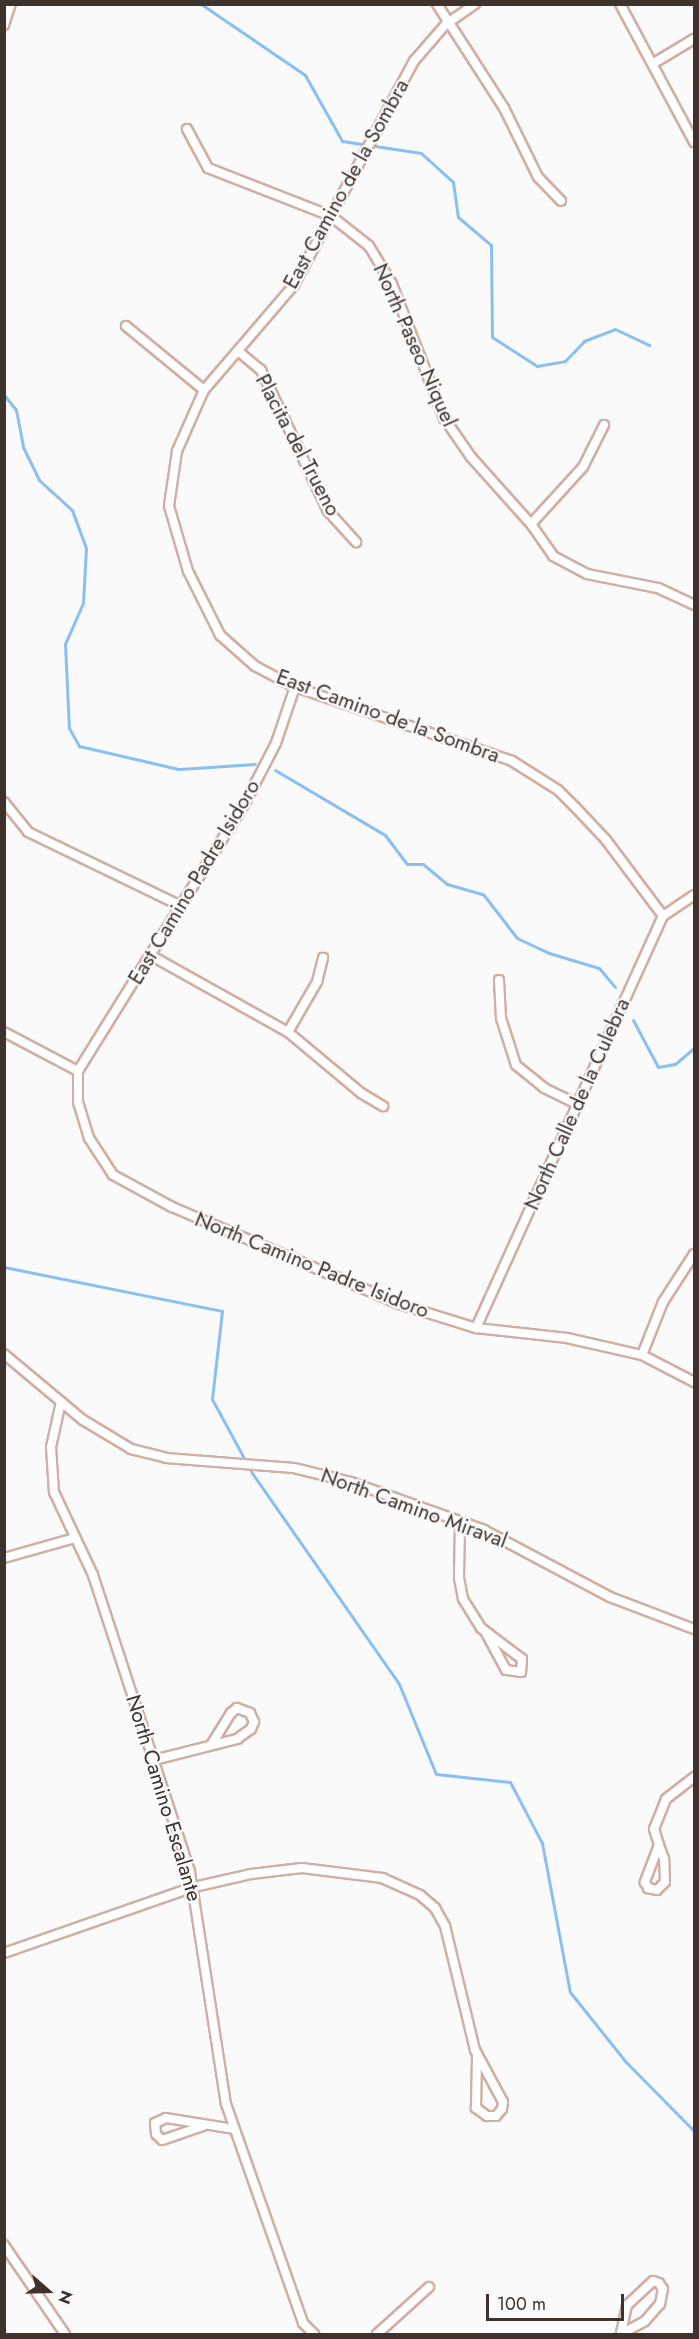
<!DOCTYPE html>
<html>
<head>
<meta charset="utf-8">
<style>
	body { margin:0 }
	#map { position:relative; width:699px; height:2339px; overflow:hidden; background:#fafafa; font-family:Jost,sans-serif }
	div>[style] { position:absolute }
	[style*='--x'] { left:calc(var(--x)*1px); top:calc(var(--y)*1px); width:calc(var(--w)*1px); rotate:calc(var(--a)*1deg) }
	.stream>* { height:3px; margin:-1.5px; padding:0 1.5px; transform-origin:1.5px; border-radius:1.5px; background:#89bff1 }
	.roads { filter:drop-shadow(2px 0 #cfb0a4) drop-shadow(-2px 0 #cfb0a4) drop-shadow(0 2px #cfb0a4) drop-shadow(0 -2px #cfb0a4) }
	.street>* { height:8px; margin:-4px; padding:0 4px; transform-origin:4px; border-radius:4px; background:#fff }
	span { translate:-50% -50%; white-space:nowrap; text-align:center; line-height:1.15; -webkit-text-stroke:4.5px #fafafa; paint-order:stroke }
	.street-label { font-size:21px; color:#3e322d }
	.frame { position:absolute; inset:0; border:6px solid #3e322d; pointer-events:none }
	.north { position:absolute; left:18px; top:2261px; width:60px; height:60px; -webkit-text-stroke:4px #fafafa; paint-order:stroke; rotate:110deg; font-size:16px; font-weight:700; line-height:24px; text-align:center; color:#3e322d }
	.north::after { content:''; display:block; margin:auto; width:21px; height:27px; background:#3e322d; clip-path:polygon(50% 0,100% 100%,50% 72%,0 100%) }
	.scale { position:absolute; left:486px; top:2294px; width:138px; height:27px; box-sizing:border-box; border:3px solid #3e322d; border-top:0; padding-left:8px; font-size:18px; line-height:21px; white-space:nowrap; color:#3e322d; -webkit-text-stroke:4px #fafafa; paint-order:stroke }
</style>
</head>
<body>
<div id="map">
	<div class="stream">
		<div style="--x:201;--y:4;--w:126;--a:34.3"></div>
		<div style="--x:305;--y:75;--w:76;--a:60.7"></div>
		<div style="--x:342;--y:141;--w:80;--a:8.6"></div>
		<div style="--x:421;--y:153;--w:43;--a:42.2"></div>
		<div style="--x:453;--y:182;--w:35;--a:82"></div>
		<div style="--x:458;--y:217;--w:43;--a:40.3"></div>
		<div style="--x:491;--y:245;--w:92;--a:89.4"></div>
		<div style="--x:492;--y:337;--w:54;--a:32.8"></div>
		<div style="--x:537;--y:366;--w:28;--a:-10"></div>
		<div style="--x:565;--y:361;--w:28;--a:-46"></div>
		<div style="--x:584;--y:341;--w:33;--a:-21"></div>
		<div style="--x:615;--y:329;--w:38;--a:25"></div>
		<div style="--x:4;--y:395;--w:19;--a:51"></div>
		<div style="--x:16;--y:410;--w:38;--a:79"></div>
		<div style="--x:23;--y:447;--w:37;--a:64"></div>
		<div style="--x:39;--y:480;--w:45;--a:42.3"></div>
		<div style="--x:72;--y:510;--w:40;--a:69.8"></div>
		<div style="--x:86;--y:548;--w:55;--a:93.1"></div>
		<div style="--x:83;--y:603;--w:45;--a:113.7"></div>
		<div style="--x:65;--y:644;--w:84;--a:87.3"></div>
		<div style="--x:69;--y:728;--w:21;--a:61"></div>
		<div style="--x:79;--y:746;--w:103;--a:13"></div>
		<div style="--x:179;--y:769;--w:76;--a:-3.8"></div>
		<div style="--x:275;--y:770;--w:128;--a:30.6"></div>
		<div style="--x:385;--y:835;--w:36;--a:53"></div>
		<div style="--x:407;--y:864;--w:16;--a:0"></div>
		<div style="--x:423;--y:864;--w:31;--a:40"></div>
		<div style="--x:447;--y:884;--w:37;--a:16"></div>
		<div style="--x:483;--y:894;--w:56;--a:52.3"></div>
		<div style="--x:517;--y:938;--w:35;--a:25"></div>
		<div style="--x:549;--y:953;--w:52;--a:16.7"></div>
		<div style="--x:599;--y:968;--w:25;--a:50"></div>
		<div style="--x:633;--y:1020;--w:53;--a:62"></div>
		<div style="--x:658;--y:1067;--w:17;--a:-10"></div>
		<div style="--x:675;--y:1064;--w:25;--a:-40"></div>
		<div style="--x:4;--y:1267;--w:222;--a:11.4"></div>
		<div style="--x:222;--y:1311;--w:89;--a:96.5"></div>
		<div style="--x:212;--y:1399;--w:84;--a:61.6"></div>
		<div style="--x:252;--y:1473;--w:257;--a:55.1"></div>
		<div style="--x:399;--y:1684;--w:97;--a:67.7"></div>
		<div style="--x:436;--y:1774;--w:74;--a:6.2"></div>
		<div style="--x:510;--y:1782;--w:69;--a:62.3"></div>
		<div style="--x:542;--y:1843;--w:152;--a:79.4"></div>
		<div style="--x:570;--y:1992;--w:88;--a:51.4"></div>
		<div style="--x:625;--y:2061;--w:98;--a:45.4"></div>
	</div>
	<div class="roads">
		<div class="street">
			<div style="--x:437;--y:4;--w:124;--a:57.2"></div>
			<div style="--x:504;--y:108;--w:77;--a:63.8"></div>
			<div style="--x:538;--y:177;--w:33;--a:46"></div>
			<div style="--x:475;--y:4;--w:35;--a:145"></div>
			<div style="--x:446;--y:24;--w:49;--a:130.9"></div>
			<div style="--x:414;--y:61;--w:254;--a:118.2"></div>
			<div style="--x:294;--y:285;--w:138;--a:130.6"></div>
			<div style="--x:204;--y:390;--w:67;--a:113.9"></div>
			<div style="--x:177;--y:451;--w:56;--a:98.3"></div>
			<div style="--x:169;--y:506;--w:68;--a:73.7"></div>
			<div style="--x:188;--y:571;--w:72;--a:63.4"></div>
			<div style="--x:220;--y:635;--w:47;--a:41.5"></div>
			<div style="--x:255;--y:666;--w:45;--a:27.7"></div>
			<div style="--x:295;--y:687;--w:229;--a:18.8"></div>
			<div style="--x:512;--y:761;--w:54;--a:32.2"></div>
			<div style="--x:558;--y:790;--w:25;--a:45"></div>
			<div style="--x:576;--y:808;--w:44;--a:46.8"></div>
			<div style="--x:606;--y:840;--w:95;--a:53.1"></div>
			<div style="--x:620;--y:4;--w:157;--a:61.8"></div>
			<div style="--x:4;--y:25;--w:22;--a:-72"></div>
			<div style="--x:654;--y:63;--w:47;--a:-31"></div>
			<div style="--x:187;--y:129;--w:44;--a:61.7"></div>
			<div style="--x:208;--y:168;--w:132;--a:21.3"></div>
			<div style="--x:331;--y:216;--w:48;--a:38.3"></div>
			<div style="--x:369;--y:246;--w:44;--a:58.8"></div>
			<div style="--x:392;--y:284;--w:144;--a:68.8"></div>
			<div style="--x:444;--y:418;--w:47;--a:55.3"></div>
			<div style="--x:471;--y:457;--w:90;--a:48.2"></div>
			<div style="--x:531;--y:524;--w:39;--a:55"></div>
			<div style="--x:553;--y:556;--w:38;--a:28"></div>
			<div style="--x:587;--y:574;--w:72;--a:11.2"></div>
			<div style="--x:658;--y:588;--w:40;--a:25"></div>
			<div style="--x:126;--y:326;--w:101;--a:39.4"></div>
			<div style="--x:238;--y:351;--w:30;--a:40"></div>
			<div style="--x:261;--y:370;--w:156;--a:64.6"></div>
			<div style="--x:328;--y:511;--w:42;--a:47.9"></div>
			<div style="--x:531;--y:524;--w:77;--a:-47.6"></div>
			<div style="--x:583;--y:467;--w:47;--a:-63.4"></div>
			<div style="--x:4;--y:802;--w:38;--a:51"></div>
			<div style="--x:28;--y:832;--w:168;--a:25.8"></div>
			<div style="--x:150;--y:955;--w:158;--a:29.2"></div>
			<div style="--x:288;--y:1032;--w:95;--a:39.9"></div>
			<div style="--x:361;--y:1093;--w:26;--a:31"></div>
			<div style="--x:499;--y:980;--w:38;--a:87"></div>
			<div style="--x:501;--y:1018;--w:49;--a:72.3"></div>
			<div style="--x:516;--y:1065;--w:36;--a:39"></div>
			<div style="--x:544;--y:1088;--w:37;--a:26"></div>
			<div style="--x:4;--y:1032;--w:84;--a:27.8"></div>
			<div style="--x:288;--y:1032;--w:58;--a:-59.9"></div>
			<div style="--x:317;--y:982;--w:25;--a:-76"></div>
			<div style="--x:78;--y:1071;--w:31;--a:90"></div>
			<div style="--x:78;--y:1102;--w:38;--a:73"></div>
			<div style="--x:89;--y:1138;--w:44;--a:57"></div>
			<div style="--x:113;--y:1175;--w:67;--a:28.5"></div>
			<div style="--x:172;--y:1207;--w:247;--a:23.1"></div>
			<div style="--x:399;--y:1304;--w:81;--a:17.3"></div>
			<div style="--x:476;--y:1328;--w:92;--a:6.3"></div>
			<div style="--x:567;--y:1338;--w:77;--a:12.8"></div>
			<div style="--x:642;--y:1355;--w:59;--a:27.4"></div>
			<div style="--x:78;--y:1071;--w:320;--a:-58.1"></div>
			<div style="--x:247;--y:799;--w:63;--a:-62.6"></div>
			<div style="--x:276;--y:743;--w:59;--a:-71.3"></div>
			<div style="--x:476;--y:1328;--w:452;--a:-65.6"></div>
			<div style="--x:663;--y:916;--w:37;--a:-34"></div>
			<div style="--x:4;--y:1354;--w:103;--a:39.9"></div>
			<div style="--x:83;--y:1420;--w:56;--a:31.1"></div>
			<div style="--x:131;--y:1449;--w:36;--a:14"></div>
			<div style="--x:166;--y:1458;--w:128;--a:4.5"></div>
			<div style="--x:294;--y:1468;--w:59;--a:13.8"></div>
			<div style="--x:351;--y:1482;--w:141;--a:19.8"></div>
			<div style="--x:484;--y:1530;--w:143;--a:28"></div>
			<div style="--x:610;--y:1597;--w:90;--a:20.9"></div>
			<div style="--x:642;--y:1355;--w:57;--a:-68.4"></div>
			<div style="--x:663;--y:1302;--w:57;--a:-57.1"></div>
			<div style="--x:61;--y:1402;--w:46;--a:102.5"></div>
			<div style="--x:51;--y:1447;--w:45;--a:86.2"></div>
			<div style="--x:54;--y:1492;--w:92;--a:64.8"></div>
			<div style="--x:93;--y:1575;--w:312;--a:71.9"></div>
			<div style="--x:190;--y:1872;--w:235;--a:81.2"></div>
			<div style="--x:226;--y:2104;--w:232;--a:70.6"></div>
			<div style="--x:303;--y:2323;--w:16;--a:45"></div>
			<div style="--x:460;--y:1521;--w:57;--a:91"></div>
			<div style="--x:459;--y:1578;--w:21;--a:79"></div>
			<div style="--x:463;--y:1599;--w:34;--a:58"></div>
			<div style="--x:481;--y:1628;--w:51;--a:37.1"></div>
			<div style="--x:522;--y:1659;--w:13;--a:94"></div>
			<div style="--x:521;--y:1672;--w:15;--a:-172"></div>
			<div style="--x:506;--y:1670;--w:44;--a:-118.3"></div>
			<div style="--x:4;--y:1558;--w:74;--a:-15.7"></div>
			<div style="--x:154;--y:1760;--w:86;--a:-14.2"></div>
			<div style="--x:237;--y:1739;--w:17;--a:-36"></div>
			<div style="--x:251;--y:1729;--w:8;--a:-67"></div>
			<div style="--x:254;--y:1722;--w:10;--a:-114"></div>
			<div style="--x:250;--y:1713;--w:14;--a:-159"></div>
			<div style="--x:237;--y:1708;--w:8;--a:140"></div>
			<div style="--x:231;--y:1713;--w:36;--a:122"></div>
			<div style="--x:659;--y:1845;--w:40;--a:111"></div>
			<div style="--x:645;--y:1882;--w:7;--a:63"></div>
			<div style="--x:648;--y:1888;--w:9;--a:13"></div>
			<div style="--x:657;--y:1890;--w:11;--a:-45"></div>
			<div style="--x:665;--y:1882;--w:23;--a:-92"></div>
			<div style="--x:664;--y:1859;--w:15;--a:-110"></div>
			<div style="--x:659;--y:1845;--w:17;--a:-107"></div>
			<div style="--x:654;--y:1829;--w:32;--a:-68"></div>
			<div style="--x:666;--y:1799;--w:36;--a:-38"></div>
			<div style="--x:4;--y:1953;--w:201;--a:-19.2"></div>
			<div style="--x:194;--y:1887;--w:58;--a:-12.8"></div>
			<div style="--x:251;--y:1874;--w:51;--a:-6.7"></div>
			<div style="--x:302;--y:1868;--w:81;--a:7.1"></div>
			<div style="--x:382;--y:1878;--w:42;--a:24.1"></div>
			<div style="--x:420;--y:1895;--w:20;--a:41"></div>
			<div style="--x:435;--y:1908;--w:21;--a:61"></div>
			<div style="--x:445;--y:1926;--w:128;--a:76.4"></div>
			<div style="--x:475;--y:2050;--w:59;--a:61.7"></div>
			<div style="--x:503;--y:2102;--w:7;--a:98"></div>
			<div style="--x:502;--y:2109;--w:9;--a:131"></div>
			<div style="--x:496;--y:2116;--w:9;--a:180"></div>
			<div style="--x:487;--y:2116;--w:14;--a:-144"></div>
			<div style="--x:476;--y:2108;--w:53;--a:-88.9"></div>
			<div style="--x:203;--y:2126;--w:43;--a:161.1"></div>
			<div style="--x:162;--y:2140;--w:8;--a:-135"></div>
			<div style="--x:156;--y:2134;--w:11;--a:-95"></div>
			<div style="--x:155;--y:2123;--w:12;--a:-24"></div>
			<div style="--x:166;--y:2118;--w:69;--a:9.2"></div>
			<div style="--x:4;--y:2245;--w:108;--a:55.6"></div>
			<div style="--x:377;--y:2334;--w:70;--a:-42.1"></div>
			<div style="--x:621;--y:2334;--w:27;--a:-28"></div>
			<div style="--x:645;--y:2321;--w:23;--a:-49"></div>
			<div style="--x:660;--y:2304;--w:15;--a:-79"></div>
			<div style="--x:663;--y:2289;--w:7;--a:-124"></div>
			<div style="--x:659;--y:2283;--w:6;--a:-162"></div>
			<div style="--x:653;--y:2281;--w:35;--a:137"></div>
			<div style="--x:627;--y:2305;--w:30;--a:102"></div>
		</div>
	</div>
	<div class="street-label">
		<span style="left:346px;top:184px;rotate:-61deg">East Camino de la Sombra</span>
		<span style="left:415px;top:345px;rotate:66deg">North Paseo Niquel</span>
		<span style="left:298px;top:445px;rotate:62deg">Placita del Trueno</span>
		<span style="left:388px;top:716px;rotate:20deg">East Camino de la Sombra</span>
		<span style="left:194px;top:882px;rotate:-59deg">East Camino Padre Isidoro</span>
		<span style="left:577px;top:1104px;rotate:-66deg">North Calle de la Culebra</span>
		<span style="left:312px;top:1265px;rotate:22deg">North Camino Padre Isidoro</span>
		<span style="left:414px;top:1508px;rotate:20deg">North Camino Miraval</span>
		<span style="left:164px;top:1798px;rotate:73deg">North Camino Escalante</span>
	</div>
	<div class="frame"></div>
	<div class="north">N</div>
	<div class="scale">100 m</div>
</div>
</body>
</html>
